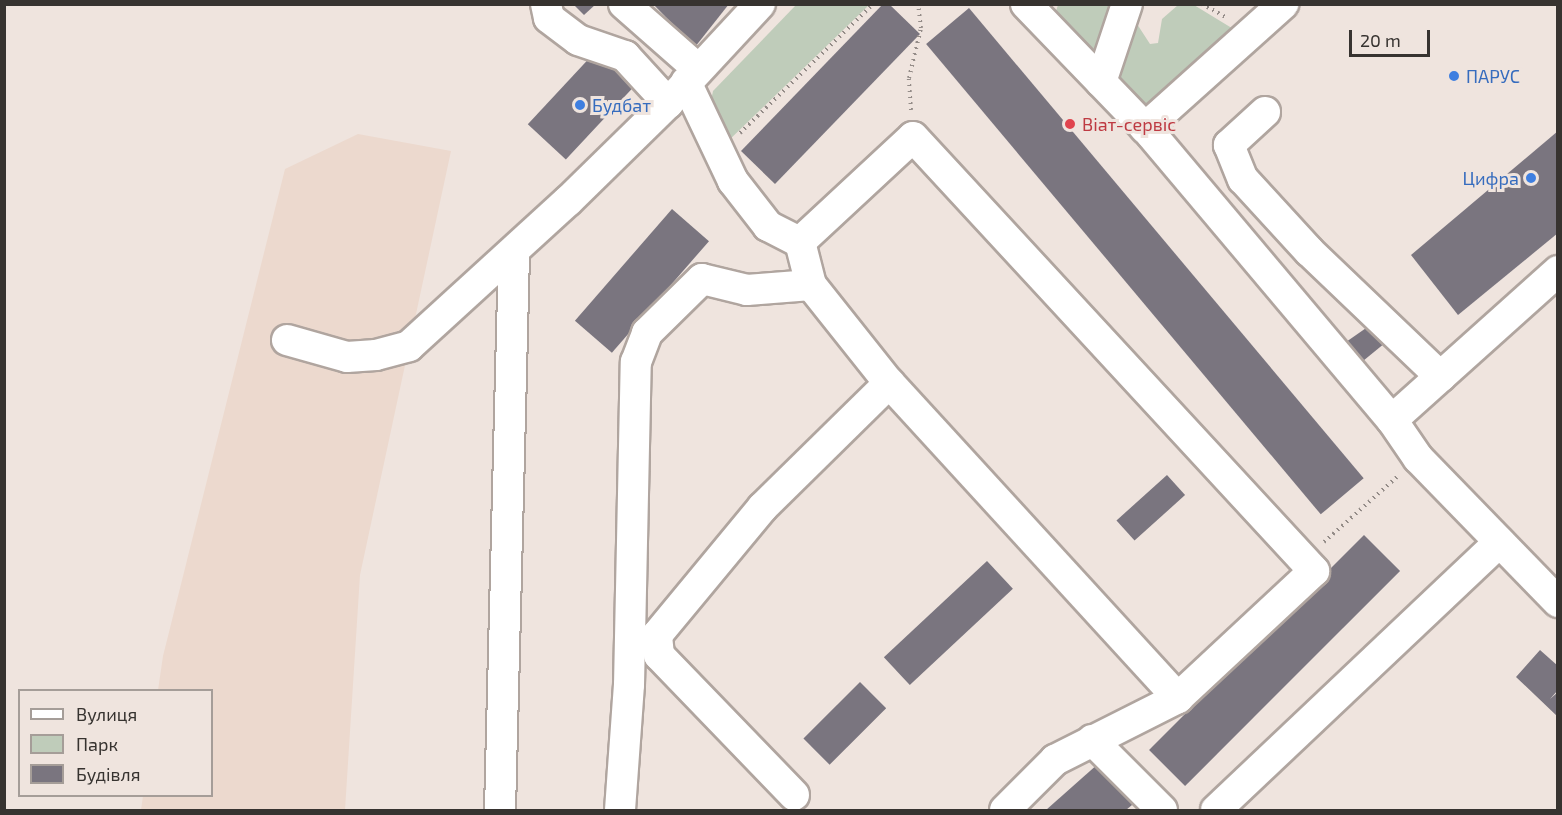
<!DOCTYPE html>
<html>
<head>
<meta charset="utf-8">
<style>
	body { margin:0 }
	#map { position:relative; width:1562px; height:815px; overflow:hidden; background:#efe4de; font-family:"Exo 2",sans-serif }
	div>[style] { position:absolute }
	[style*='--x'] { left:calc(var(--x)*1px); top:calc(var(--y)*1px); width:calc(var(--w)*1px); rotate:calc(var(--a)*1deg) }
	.built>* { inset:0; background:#ecd9ce }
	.green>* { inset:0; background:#bfccba }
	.building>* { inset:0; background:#7a757f; transform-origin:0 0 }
	.path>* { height:4px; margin-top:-2px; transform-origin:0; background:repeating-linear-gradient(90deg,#948c88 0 1.5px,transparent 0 6px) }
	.roads { filter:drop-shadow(2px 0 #b0a59f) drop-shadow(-2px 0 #b0a59f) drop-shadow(0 2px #b0a59f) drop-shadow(0 -2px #b0a59f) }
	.minor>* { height:30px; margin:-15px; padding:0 15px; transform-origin:15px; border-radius:15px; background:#fff }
	.dots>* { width:16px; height:16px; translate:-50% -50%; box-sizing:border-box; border:3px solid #efe4de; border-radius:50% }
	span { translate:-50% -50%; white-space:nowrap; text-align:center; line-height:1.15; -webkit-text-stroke:6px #efe4de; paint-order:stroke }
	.shop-label { font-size:18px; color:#366cbe }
	.left { translate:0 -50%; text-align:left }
	.right { translate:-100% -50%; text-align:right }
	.health-label { font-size:18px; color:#be3a42 }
	.frame { position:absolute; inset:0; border:6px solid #373330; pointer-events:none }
	.legend { position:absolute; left:18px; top:689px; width:195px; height:108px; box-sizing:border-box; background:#efe4de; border:2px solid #a59d98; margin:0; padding:8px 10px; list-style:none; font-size:18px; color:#373330 }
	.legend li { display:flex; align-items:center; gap:12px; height:30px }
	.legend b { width:30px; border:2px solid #a59d98 }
	.scale { position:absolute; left:1349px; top:30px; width:81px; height:27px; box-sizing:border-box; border:3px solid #373330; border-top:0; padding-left:8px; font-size:18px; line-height:21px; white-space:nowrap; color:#373330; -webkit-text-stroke:4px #efe4de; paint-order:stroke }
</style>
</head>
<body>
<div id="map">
	<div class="built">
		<div style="clip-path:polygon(358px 134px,451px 151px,360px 575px,345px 810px,141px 810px,143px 796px,212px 796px,212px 690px,158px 690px,163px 656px,285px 169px)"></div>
	</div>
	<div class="green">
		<div style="clip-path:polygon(796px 5px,869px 5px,725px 144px,710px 106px,713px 91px)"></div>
		<div style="clip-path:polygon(1058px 5px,1109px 5px,1109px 18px,1094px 60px,1051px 26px)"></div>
		<div style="clip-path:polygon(1178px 5px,1194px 5px,1235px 30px,1149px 118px,1106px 81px,1127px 23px,1137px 24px,1150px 44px,1158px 43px,1162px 19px)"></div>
	</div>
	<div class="building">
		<div style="clip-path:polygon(573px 4px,596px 4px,584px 15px)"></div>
		<div style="clip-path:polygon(653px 4px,729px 4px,695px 47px)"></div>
		<div style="clip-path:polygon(883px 4px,889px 4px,920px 34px,775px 184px,741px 151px)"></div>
		<div style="left:969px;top:8px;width:614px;height:56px;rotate:50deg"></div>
		<div style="left:596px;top:51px;width:52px;height:100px;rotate:43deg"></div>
		<div style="clip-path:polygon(1558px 131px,1558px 233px,1458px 315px,1411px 255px)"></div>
		<div style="left:672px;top:209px;width:49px;height:148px;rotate:41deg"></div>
		<div style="clip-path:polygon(1369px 326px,1385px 343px,1363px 361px,1346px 342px)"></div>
		<div style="left:1167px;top:475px;width:27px;height:68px;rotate:48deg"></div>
		<div style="left:1364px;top:535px;width:51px;height:304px;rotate:45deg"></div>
		<div style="left:987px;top:561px;width:38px;height:141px;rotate:47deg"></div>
		<div style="clip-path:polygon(1540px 650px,1558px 666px,1558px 690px,1550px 699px,1558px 692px,1558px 717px,1516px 677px)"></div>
		<div style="left:860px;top:682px;width:37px;height:80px;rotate:45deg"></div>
		<div style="clip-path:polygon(1099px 763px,1138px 800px,1126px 810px,1046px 810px)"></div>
	</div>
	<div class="path">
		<div style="--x:1202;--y:4;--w:29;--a:29"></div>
		<div style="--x:911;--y:110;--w:32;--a:-94"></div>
		<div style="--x:909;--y:78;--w:51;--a:-76.5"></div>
		<div style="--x:921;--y:28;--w:24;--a:-97"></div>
		<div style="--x:740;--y:133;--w:185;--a:-44.1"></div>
		<div style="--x:1324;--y:542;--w:98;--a:-41.7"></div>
	</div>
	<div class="roads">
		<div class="minor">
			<div style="--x:546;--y:4;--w:14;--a:78"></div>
			<div style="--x:549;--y:18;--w:36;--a:37"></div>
			<div style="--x:578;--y:40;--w:50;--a:18.8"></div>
			<div style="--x:625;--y:56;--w:64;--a:47.5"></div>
			<div style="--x:624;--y:4;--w:98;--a:41.3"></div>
			<div style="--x:1026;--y:4;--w:180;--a:46.1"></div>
			<div style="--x:1151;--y:134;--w:374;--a:49.9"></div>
			<div style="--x:1392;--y:420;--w:223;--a:-41.9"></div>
			<div style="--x:686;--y:82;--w:110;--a:64.6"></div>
			<div style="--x:733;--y:181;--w:57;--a:52.1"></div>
			<div style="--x:768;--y:226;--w:36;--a:27"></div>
			<div style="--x:800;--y:242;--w:154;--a:-42.9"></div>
			<div style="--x:913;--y:137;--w:591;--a:47.26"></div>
			<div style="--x:1314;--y:571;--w:186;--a:137"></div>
			<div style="--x:1178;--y:698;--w:427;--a:-132.5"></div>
			<div style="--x:889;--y:383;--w:125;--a:-128.5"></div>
			<div style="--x:811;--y:285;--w:44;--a:-104.3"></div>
			<div style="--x:1101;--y:82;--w:82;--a:-71.6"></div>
			<div style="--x:1265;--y:112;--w:49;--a:137.5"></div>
			<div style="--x:1229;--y:145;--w:37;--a:68"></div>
			<div style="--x:1243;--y:179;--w:98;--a:47.5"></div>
			<div style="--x:1309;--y:251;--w:182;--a:43.7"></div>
			<div style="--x:1145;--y:128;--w:186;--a:-41.9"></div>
			<div style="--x:287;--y:340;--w:62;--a:15.8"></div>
			<div style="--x:347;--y:357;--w:29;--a:-4"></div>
			<div style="--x:376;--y:355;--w:34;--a:-15"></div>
			<div style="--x:409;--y:346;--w:215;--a:-42.4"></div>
			<div style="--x:568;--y:201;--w:140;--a:-44.4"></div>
			<div style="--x:668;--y:103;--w:135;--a:-47.1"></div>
			<div style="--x:1392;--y:420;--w:46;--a:55.6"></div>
			<div style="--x:1418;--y:458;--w:201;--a:45.8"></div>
			<div style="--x:1092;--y:740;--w:99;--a:45"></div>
			<div style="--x:794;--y:795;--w:194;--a:-134"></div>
			<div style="--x:659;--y:655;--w:20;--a:-96"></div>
			<div style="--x:657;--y:635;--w:166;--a:-50.4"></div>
			<div style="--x:763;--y:507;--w:177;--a:-44.5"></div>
			<div style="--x:500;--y:810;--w:557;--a:-88.56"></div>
			<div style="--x:620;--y:810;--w:125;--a:-85.9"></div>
			<div style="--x:629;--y:685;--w:323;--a:-88.8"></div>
			<div style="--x:636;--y:362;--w:31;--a:-69"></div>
			<div style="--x:647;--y:333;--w:77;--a:-44.5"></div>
			<div style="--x:702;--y:279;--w:46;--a:13.7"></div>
			<div style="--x:747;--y:290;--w:64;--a:-4.5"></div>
			<div style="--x:1005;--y:810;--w:71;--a:-45"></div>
			<div style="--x:1055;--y:760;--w:138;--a:-26.8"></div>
			<div style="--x:1216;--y:810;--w:390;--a:-43.4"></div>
		</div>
	</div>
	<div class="dots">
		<div style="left:1454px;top:76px;background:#3f7fe0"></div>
		<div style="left:580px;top:105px;background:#3f7fe0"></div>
		<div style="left:1070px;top:124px;background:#e0444e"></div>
		<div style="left:1531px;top:178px;background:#3f7fe0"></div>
	</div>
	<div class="shop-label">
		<span class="left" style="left:1466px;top:76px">ПАРУС</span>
		<span class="left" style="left:592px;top:105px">Будбат</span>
		<span class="right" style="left:1519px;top:178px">Цифра</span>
	</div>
	<div class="health-label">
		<span class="left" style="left:1082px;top:124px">Віат-сервіс</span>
	</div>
	<div class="frame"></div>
	<ul class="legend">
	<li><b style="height:8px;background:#fff"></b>Вулиця</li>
	<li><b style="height:16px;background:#bfccba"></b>Парк</li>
	<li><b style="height:16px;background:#7a757f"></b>Будівля</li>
	</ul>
	<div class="scale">20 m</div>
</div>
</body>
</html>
